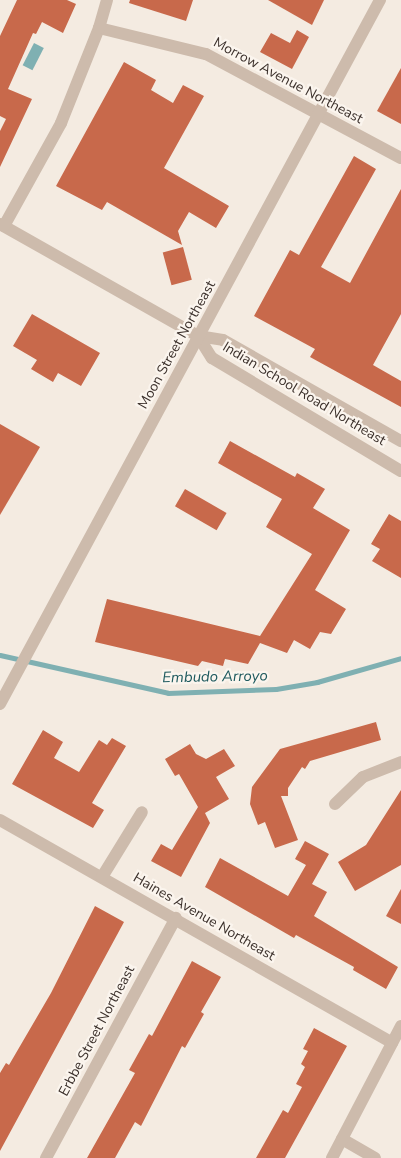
<!DOCTYPE html>
<html>
<head>
<meta charset="utf-8">
<style>
	body { margin:0 }
	#map { position:relative; width:401px; height:1158px; overflow:hidden; background:#f4ebe1; font-family:"Nunito Sans",sans-serif }
	div>[style] { position:absolute }
	[style*='--x'] { left:calc(var(--x)*1px); top:calc(var(--y)*1px); width:calc(var(--w)*1px); rotate:calc(var(--a)*1deg) }
	.water>* { inset:0; background:#7fb0b2; transform-origin:0 0 }
	.stream>* { height:5px; margin:-2.5px; padding:0 2.5px; transform-origin:2.5px; border-radius:2.5px; background:#7fb0b2 }
	.building>* { inset:0; background:#c8694b; transform-origin:0 0 }
	.minor>* { height:12px; margin:-6px; padding:0 6px; transform-origin:6px; border-radius:6px; background:#cdbbac }
	span { translate:-50% -50%; white-space:nowrap; text-align:center; line-height:1.15; -webkit-text-stroke:4.5px #fbf5ee; paint-order:stroke }
	.street-label { font-size:14px; color:#3b302b }
	.water-label { font-size:15px; color:#1f5a5e; font-style:italic }
</style>
</head>
<body>
<div id="map">
	<div class="water">
		<div style="left:34px;top:43px;width:11px;height:25px;rotate:27deg"></div>
	</div>
	<div class="stream">
		<div style="--x:0;--y:655;--w:172;--a:12.7"></div>
		<div style="--x:168;--y:693;--w:108;--a:-2.1"></div>
		<div style="--x:276;--y:689;--w:42;--a:-9.7"></div>
		<div style="--x:317;--y:682;--w:87;--a:-15.9"></div>
	</div>
	<div class="building">
		<div style="clip-path:polygon(17px 0,67px 0,76px 4px,63px 33px,42px 22px,36px 34px,33px 33px,8px 89px,32px 99px,0 167px,0 131px,6px 119px,0 116px,0 36px)"></div>
		<div style="clip-path:polygon(130px 0,193px 0,186px 21px,129px 3px)"></div>
		<div style="clip-path:polygon(268px 0,324px 0,312px 25px)"></div>
		<div style="clip-path:polygon(297px 30px,309px 37px,292px 69px,260px 52px,271px 33px,290px 43px)"></div>
		<div style="clip-path:polygon(124px 62px,156px 80px,151px 90px,173px 103px,183px 85px,204px 96px,164px 168px,229px 206px,216px 228px,189px 212px,178px 231px,182px 245px,107px 202px,102px 210px,56px 186px)"></div>
		<div style="clip-path:polygon(401px 68px,401px 124px,377px 111px)"></div>
		<div style="clip-path:polygon(354px 156px,376px 169px,321px 267px,350px 283px,401px 189px,401px 314px,373px 365px,401px 381px,401px 407px,310px 357px,315px 349px,254px 316px,290px 250px,299px 255px)"></div>
		<div style="left:183px;top:247px;width:34px;height:21px;rotate:75deg"></div>
		<div style="clip-path:polygon(32px 314px,100px 353px,81px 386px,58px 373px,53px 382px,31px 369px,37px 360px,13px 346px)"></div>
		<div style="clip-path:polygon(0 424px,40px 447px,0 515px)"></div>
		<div style="clip-path:polygon(230px 441px,295px 477px,297px 473px,325px 489px,313px 508px,350px 530px,315px 590px,346px 609px,331px 634px,320px 632px,310px 649px,294px 640px,287px 653px,260px 643px,248px 664px,225px 659px,223px 666px,202px 661px,198px 666px,95px 642px,107px 599px,260px 636px,312px 554px,266px 527px,282px 499px,218px 463px)"></div>
		<div style="left:185px;top:489px;width:48px;height:20px;rotate:30deg"></div>
		<div style="clip-path:polygon(389px 514px,401px 521px,401px 578px,372px 561px,380px 549px,371px 544px)"></div>
		<div style="clip-path:polygon(376px 722px,381px 740px,310px 761px,305px 769px,302px 767px,288px 788px,288px 796px,281px 796px,298px 840px,275px 848px,265px 822px,258px 825px,250px 804px,252px 787px,280px 749px)"></div>
		<div style="clip-path:polygon(43px 730px,63px 742px,54px 758px,79px 772px,99px 740px,107px 745px,112px 738px,126px 746px,92px 803px,104px 810px,93px 828px,12px 784px)"></div>
		<div style="clip-path:polygon(190px 744px,196px 754px,206px 759px,224px 749px,235px 766px,216px 777px,229px 799px,205px 813px,210px 823px,181px 877px,151px 861px,161px 844px,172px 850px,198px 807px,179px 774px,175px 776px,165px 759px)"></div>
		<div style="clip-path:polygon(401px 790px,401px 865px,355px 891px,338px 862px,366px 845px)"></div>
		<div style="clip-path:polygon(305px 841px,329px 854px,312px 884px,327px 892px,314px 916px,398px 967px,386px 989px,353px 970px,354px 967px,296px 935px,294px 938px,205px 887px,220px 858px,288px 896px,306px 865px,295px 859px)"></div>
		<div style="clip-path:polygon(401px 889px,401px 924px,386px 916px)"></div>
		<div style="clip-path:polygon(95px 906px,124px 922px,0 1151px,0 1073px,6px 1063px,9px 1065px,51px 993px)"></div>
		<div style="clip-path:polygon(192px 961px,221px 977px,201px 1012px,204px 1014px,185px 1048px,182px 1046px,141px 1126px,135px 1122px,115px 1158px,87px 1158px,135px 1073px,129px 1070px,149px 1034px,152px 1036px)"></div>
		<div style="clip-path:polygon(314px 1028px,347px 1046px,285px 1158px,256px 1158px,283px 1110px,288px 1113px,302px 1087px,296px 1084px,305px 1067px,301px 1064px,308px 1051px,303px 1049px)"></div>
	</div>
	<div class="minor">
		<div style="--x:99;--y:28;--w:110;--a:13.7"></div>
		<div style="--x:206;--y:54;--w:221;--a:28.1"></div>
		<div style="--x:0;--y:224;--w:227;--a:29.5"></div>
		<div style="--x:198;--y:336;--w:25;--a:9"></div>
		<div style="--x:223;--y:340;--w:205;--a:29.6"></div>
		<div style="--x:4;--y:226;--w:118;--a:-61"></div>
		<div style="--x:61;--y:123;--w:102;--a:-68.2"></div>
		<div style="--x:99;--y:28;--w:29;--a:-74"></div>
		<div style="--x:198;--y:336;--w:26;--a:58"></div>
		<div style="--x:212;--y:358;--w:220;--a:30.9"></div>
		<div style="--x:0;--y:704;--w:800;--a:-61.64"></div>
		<div style="--x:335;--y:804;--w:39;--a:-44"></div>
		<div style="--x:363;--y:777;--w:41;--a:-21.5"></div>
		<div style="--x:0;--y:820;--w:451;--a:29.6"></div>
		<div style="--x:102;--y:877;--w:76;--a:-58.4"></div>
		<div style="--x:342;--y:1139;--w:38;--a:30"></div>
		<div style="--x:46;--y:1158;--w:273;--a:-61.6"></div>
		<div style="--x:332;--y:1158;--w:149;--a:-62.4"></div>
	</div>
	<div class="street-label">
		<span style="left:288px;top:81px;rotate:28deg">Morrow Avenue Northeast</span>
		<span style="left:177px;top:345px;rotate:-61deg">Moon Street Northeast</span>
		<span style="left:304px;top:394px;rotate:31deg">Indian School Road Northeast</span>
		<span style="left:204px;top:917px;rotate:30deg">Haines Avenue Northeast</span>
		<span style="left:97px;top:1031px;rotate:-62deg">Erbbe Street Northeast</span>
	</div>
	<div class="water-label">
		<span style="left:215px;top:677px;rotate:-1deg">Embudo Arroyo</span>
	</div>
</div>
</body>
</html>
